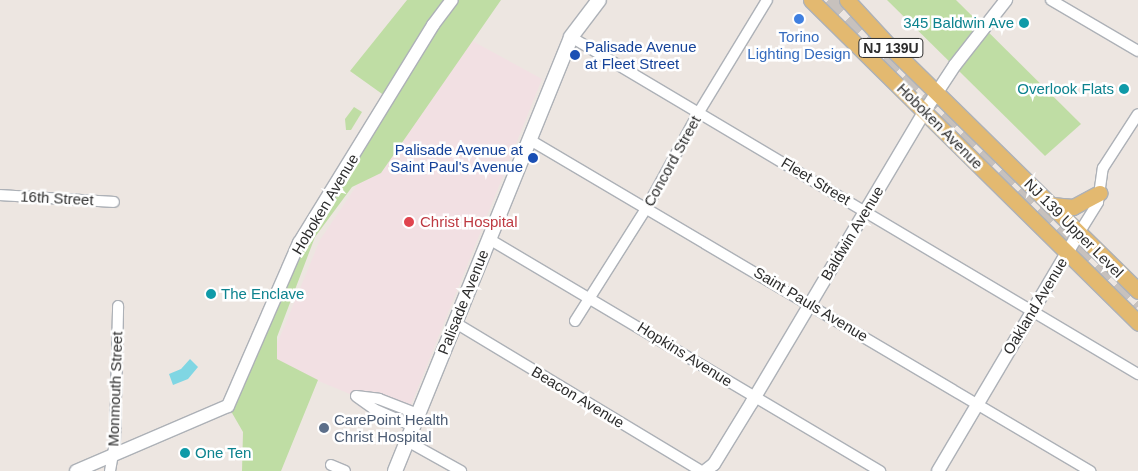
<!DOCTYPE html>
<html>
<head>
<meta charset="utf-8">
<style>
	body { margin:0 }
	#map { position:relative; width:1138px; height:471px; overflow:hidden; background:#ede6e1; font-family:Arial,sans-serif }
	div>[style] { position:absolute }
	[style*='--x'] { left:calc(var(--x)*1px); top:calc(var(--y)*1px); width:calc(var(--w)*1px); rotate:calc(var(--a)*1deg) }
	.medical>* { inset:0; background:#f2e0e3 }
	.green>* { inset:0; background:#bfdda4 }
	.water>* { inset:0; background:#80d6e3 }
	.motorway-tunnel>* { height:18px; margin-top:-9px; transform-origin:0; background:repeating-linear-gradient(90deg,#c7c1bd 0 18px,transparent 0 27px) }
	.roads { filter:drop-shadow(1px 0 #adb1b7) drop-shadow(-1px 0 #adb1b7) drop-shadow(0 1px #adb1b7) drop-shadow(0 -1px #adb1b7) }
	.minor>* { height:10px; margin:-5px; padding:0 5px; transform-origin:5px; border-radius:5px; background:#fff }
	.tertiary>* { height:12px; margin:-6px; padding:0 6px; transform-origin:6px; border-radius:6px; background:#fff }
	.secondary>* { height:14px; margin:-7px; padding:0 7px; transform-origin:7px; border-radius:7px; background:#fff }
	.primary>* { height:15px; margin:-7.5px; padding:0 7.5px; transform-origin:7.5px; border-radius:7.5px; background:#e3b970 }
	.dots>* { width:14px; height:14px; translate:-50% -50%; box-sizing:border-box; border:2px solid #fff; border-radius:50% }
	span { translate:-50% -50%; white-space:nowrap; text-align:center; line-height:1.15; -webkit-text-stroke:5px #fff; paint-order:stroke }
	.shield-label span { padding:1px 4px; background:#fff; border:1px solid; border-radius:4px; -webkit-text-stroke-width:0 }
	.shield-label { font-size:14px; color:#2d2d2d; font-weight:700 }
	.culture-label { font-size:15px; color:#0d838f }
	.right { translate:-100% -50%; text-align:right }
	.left { translate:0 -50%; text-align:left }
	.shop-label { font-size:15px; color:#366cbe }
	.transit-label { font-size:15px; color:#164399 }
	.street-label { font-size:15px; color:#2d2d2d }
	.health-label { font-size:15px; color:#be3a42 }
	.service-label { font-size:15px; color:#4e5e75 }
</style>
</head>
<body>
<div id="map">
	<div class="medical">
		<div style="clip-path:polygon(467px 38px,542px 79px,403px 425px,359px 407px,362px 399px,270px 361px,320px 240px,363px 176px)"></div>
	</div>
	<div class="green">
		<div style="clip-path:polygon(407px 0,501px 0,381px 173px,352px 187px,315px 237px,277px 337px,277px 359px,318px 380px,281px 471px,242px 471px,243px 432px,228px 406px,312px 215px,385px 96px,350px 71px)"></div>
		<div style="clip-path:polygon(887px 0,956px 0,1081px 124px,1045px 156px)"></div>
		<div style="clip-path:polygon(354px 107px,362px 112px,351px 130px,346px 130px,345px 119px)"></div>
	</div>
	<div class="water">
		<div style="clip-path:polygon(190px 359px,198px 367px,188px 379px,173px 385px,169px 374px,181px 369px)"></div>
	</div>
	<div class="motorway-tunnel">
		<div style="--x:828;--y:0;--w:436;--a:44.6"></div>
	</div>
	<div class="roads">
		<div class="minor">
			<div style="--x:1051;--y:0;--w:101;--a:30.4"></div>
			<div style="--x:571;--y:37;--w:660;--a:30.73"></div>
			<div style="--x:530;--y:140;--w:651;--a:30.59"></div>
			<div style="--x:0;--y:195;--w:114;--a:3.5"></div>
			<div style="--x:1079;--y:233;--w:36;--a:-58"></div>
			<div style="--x:1098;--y:202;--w:34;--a:-82"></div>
			<div style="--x:1103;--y:168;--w:64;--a:-57.1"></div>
			<div style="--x:489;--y:239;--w:455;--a:30.7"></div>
			<div style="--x:575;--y:321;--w:135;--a:-57.7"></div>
			<div style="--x:647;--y:207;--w:108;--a:-61.3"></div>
			<div style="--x:699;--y:112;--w:131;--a:-58.7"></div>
			<div style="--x:454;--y:322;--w:288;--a:31.1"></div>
			<div style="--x:356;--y:396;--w:23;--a:7"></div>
			<div style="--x:379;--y:399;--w:42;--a:21"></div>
			<div style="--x:357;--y:397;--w:21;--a:35"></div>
			<div style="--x:374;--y:409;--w:43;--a:23.6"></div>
			<div style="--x:407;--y:441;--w:62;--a:29.1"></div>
			<div style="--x:331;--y:465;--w:15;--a:23"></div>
			<div style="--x:110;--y:471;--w:28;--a:-80"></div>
			<div style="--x:115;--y:443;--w:137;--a:-88.7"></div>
		</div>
		<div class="tertiary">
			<div style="--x:76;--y:471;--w:165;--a:-23.2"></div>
			<div style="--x:228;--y:406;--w:178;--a:-66.5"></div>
			<div style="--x:299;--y:243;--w:256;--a:-58.4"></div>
			<div style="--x:433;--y:25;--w:31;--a:-53"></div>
			<div style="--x:705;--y:471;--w:11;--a:-38"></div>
			<div style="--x:714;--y:464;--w:73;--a:-58.5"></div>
			<div style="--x:752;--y:402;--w:337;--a:-59.3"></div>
			<div style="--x:924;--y:112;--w:56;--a:-56.6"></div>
			<div style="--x:955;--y:65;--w:83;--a:-51.9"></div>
			<div style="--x:938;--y:471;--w:277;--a:-59.4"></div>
		</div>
		<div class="secondary">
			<div style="--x:395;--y:471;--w:468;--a:-67.9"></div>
			<div style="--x:571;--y:37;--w:46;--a:-52.9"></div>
		</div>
		<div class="primary">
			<div style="--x:811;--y:0;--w:460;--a:44.6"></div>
			<div style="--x:847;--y:0;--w:68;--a:47.4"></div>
			<div style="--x:893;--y:50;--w:344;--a:44.5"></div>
			<div style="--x:1051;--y:205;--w:22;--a:5"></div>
			<div style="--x:1073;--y:207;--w:30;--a:-28"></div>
		</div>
	</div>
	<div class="dots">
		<div style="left:799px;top:19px;background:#3f7fe0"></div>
		<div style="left:1024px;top:23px;background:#0f9aa8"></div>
		<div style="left:575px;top:55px;background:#1a4fb4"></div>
		<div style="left:1124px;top:89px;background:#0f9aa8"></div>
		<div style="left:533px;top:158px;background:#1a4fb4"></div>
		<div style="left:409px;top:222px;background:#e0444e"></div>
		<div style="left:211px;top:294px;background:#0f9aa8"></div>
		<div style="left:324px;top:428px;background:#5c6f8a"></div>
		<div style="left:185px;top:453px;background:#0f9aa8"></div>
	</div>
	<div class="shield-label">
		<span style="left:891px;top:48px">NJ 139U</span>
	</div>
	<div class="culture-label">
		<span class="right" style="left:1014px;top:23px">345 Baldwin Ave</span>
		<span class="right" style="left:1114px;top:89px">Overlook Flats</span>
		<span class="left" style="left:221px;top:294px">The Enclave</span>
		<span class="left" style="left:195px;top:453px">One Ten</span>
	</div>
	<div class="shop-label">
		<span style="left:799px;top:45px">Torino<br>Lighting Design</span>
	</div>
	<div class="transit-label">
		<span class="left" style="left:585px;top:55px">Palisade Avenue<br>at Fleet Street</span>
		<span class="right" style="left:523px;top:158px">Palisade Avenue at<br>Saint Paul's Avenue</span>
	</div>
	<div class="street-label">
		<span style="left:940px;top:126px;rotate:45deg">Hoboken Avenue</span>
		<span style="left:672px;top:161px;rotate:-61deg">Concord Street</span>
		<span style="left:816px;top:181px;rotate:31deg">Fleet Street</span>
		<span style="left:57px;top:198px;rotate:3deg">16th Street</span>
		<span style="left:325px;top:204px;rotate:-59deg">Hoboken Avenue</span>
		<span style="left:1074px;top:228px;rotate:45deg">NJ 139 Upper Level</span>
		<span style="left:852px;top:233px;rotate:-59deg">Baldwin Avenue</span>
		<span style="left:463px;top:302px;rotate:-68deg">Palisade Avenue</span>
		<span style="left:811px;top:304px;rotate:31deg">Saint Pauls Avenue</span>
		<span style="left:1035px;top:306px;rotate:-59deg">Oakland Avenue</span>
		<span style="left:685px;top:354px;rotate:32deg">Hopkins Avenue</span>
		<span style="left:115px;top:389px;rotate:-88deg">Monmouth Street</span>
		<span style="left:578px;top:397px;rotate:31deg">Beacon Avenue</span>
	</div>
	<div class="health-label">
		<span class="left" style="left:420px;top:222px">Christ Hospital</span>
	</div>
	<div class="service-label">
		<span class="left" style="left:334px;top:428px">CarePoint Health<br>Christ Hospital</span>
	</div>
</div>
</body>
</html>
